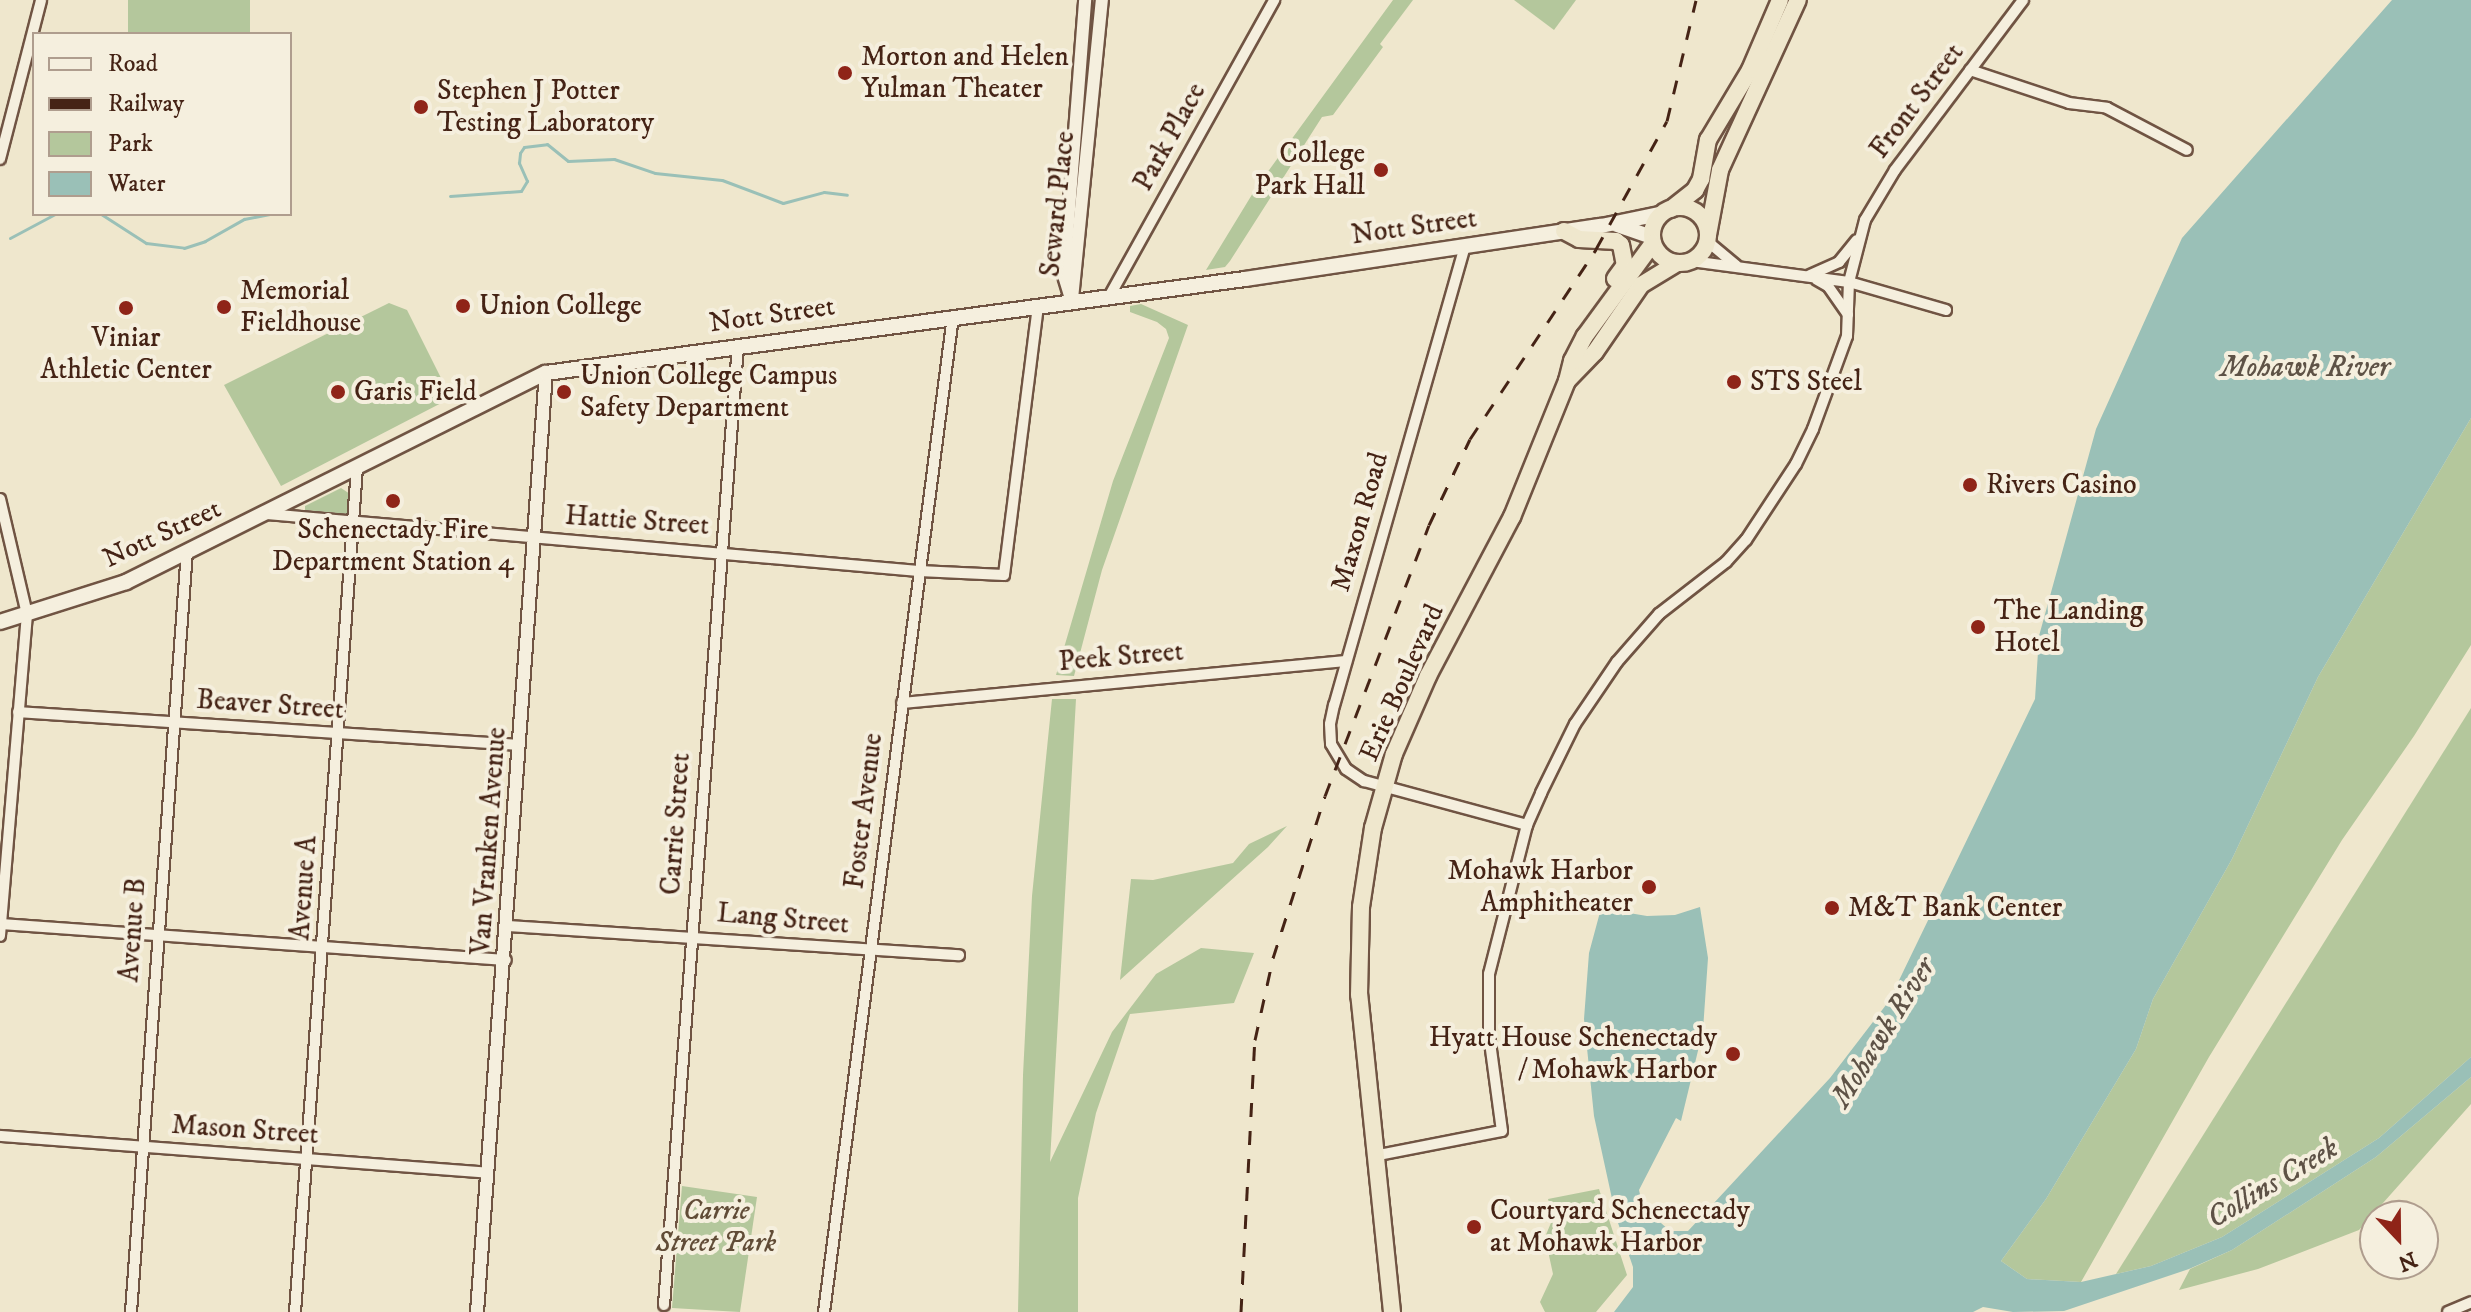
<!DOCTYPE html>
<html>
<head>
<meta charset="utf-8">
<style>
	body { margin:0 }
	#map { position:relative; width:2471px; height:1312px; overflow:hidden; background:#efe7cd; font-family:"IM FELL DW Pica",serif }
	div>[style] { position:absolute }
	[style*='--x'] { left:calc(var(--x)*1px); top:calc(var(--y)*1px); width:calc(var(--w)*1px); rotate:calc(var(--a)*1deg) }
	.green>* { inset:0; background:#b4c79c; transform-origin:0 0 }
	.water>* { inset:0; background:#9ac0b7 }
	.stream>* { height:3px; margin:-1.5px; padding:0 1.5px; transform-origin:1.5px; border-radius:1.5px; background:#9ac0b7 }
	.roads { filter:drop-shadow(2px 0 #705443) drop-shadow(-2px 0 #705443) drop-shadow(0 2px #705443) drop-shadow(0 -2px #705443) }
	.minor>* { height:10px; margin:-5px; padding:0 5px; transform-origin:5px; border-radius:5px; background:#f5efde }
	.tertiary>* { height:12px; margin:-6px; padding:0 6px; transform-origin:6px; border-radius:6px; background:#f5efde }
	.secondary>* { height:14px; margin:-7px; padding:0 7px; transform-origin:7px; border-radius:7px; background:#f5efde }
	.trunk>* { height:16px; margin:-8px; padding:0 8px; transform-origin:8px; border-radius:8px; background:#efe7cd }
	.trunk>.ring { margin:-8px; padding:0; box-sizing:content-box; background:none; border:16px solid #efe7cd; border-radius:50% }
	.rail>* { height:3px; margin-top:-1.5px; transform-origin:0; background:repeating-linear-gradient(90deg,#452315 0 14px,transparent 0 28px) }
	.dots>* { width:22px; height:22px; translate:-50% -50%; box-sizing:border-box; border:4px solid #f5efde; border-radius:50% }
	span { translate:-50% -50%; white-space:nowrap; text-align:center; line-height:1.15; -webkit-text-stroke:8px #f5efde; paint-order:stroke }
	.poi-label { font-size:28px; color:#452315 }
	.left { translate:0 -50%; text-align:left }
	.right { translate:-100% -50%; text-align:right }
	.street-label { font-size:28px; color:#452315 }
	.park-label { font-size:28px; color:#614c37; font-style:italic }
	.water-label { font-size:30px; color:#5e5246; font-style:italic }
	.legend { position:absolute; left:32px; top:32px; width:260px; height:184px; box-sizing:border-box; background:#f5efde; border:2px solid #af9d8e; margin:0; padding:10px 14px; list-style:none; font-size:24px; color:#452315 }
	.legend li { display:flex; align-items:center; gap:16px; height:40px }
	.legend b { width:40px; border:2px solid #af9d8e }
	.north { position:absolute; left:2359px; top:1200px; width:80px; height:80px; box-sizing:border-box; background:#f5efde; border:2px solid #af9d8e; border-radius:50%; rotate:158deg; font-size:22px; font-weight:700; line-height:32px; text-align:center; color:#452315 }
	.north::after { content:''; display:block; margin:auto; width:28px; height:36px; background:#8f2418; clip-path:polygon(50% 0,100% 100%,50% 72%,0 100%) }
</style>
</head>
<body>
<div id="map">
	<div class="green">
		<div style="left:128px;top:0;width:122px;height:34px"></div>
		<div style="clip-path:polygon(1393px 0,1413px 0,1380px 44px,1383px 47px,1333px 115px,1322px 117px,1230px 261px,1225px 267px,1206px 270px,1256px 188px)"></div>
		<div style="clip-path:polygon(1514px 0,1576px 0,1554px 30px)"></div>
		<div style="clip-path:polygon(389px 303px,407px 310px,451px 398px,281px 486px,224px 385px)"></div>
		<div style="clip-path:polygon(1141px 304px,1188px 325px,1102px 570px,1074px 676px,1056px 675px,1113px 481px,1169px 338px,1166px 329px,1157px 322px,1130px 312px,1130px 306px)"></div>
		<div style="clip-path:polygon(2471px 418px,2471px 645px,2414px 736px,2342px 840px,2209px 1057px,2081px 1282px,2027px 1279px,2001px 1261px,2046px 1199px,2136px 1049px,2153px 999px,2232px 859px,2318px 677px)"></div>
		<div style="clip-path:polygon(341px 488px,350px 494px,348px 514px,305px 510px,305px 506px)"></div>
		<div style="clip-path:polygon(1052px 699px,1076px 699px,1050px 1162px,1112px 1032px,1156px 974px,1201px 948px,1254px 953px,1234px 1003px,1130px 1014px,1096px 1113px,1078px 1198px,1078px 1312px,1018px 1312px,1023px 1075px,1032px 896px)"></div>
		<div style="clip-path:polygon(2471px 708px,2471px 1057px,2379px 1138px,2222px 1237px,2151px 1266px,2116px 1274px)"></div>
		<div style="clip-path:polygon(1287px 826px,1268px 847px,1120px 980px,1131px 879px,1153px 880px,1233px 863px,1249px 844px)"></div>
		<div style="clip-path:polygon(2471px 1077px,2471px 1104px,2359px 1230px,2258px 1269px,2179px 1290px,2190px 1269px,2232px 1250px,2376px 1157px)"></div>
		<div style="clip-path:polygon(682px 1186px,757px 1197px,740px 1312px,672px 1308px)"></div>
		<div style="clip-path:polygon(1599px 1189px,1627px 1275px,1596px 1312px,1545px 1312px,1540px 1302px,1553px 1274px,1545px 1237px,1553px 1218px,1548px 1199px)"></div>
	</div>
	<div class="water">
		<div style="clip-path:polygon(2392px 0,2471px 0,2471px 418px,2318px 677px,2232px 859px,2153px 999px,2136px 1049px,2046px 1199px,2001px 1261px,2027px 1279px,2081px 1282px,2151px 1266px,2222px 1237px,2379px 1138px,2471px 1057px,2471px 1077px,2376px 1157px,2232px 1250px,2189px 1269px,2064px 1311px,2013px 1312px,1983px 1307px,1973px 1312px,1614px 1312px,1633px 1287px,1633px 1267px,1616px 1217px,1594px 1116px,1584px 1019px,1589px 953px,1603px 901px,1629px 913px,1647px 916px,1675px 915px,1700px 907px,1708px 958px,1703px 1030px,1681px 1121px,1676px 1118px,1639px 1190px,1643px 1207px,1670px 1231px,1688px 1231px,1830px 1078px,1889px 1001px,2035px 699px,2039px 636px,2096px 429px,2182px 238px)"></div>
	</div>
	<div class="stream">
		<div style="--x:450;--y:196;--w:71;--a:-4"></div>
		<div style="--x:521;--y:191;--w:12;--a:-59"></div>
		<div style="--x:527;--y:181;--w:20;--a:-114"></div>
		<div style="--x:519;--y:163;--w:10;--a:-84"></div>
		<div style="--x:520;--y:153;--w:7;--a:-56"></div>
		<div style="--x:524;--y:147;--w:23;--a:-7"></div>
		<div style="--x:547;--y:144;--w:27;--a:39"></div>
		<div style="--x:568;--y:161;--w:46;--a:-2.5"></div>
		<div style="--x:614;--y:159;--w:43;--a:18.9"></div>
		<div style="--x:655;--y:173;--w:67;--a:6"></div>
		<div style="--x:722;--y:180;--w:65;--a:20.7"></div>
		<div style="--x:783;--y:203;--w:42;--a:-15"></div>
		<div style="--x:824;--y:192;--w:23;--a:7"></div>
		<div style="--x:101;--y:214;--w:54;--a:32.8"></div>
		<div style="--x:146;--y:243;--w:38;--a:7"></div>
		<div style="--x:184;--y:248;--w:22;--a:-18"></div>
		<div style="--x:205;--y:241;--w:45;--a:-29.4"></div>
		<div style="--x:244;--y:219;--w:26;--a:-11"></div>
		<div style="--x:10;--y:238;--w:51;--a:-28.1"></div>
	</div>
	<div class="roads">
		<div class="minor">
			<div style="--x:1970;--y:70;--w:104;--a:18.4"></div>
			<div style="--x:2069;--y:103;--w:38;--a:7"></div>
			<div style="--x:2107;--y:108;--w:90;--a:27.7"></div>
			<div style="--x:0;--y:159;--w:164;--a:-75.5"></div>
			<div style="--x:1707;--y:241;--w:38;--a:40"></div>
			<div style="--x:1465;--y:246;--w:477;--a:105.9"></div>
			<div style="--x:1334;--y:705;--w:19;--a:102"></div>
			<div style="--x:1330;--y:724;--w:20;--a:87"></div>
			<div style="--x:1331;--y:744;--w:29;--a:59"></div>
			<div style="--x:1346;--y:769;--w:22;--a:34"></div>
			<div style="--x:1364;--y:781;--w:169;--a:15.1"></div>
			<div style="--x:1691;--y:261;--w:159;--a:7.6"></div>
			<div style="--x:1849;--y:282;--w:101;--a:16.1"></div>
			<div style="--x:1810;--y:275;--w:32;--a:-24"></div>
			<div style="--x:1839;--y:262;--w:28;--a:-51"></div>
			<div style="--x:1817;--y:280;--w:13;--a:29"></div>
			<div style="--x:1828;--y:286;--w:35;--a:55"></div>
			<div style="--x:1109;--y:297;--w:340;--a:-60.9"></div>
			<div style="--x:0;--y:499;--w:118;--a:76.8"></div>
			<div style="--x:27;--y:614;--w:323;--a:94.8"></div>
			<div style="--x:267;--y:514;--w:654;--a:5"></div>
			<div style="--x:919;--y:571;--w:85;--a:2.7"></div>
			<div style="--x:1004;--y:575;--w:271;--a:-82.8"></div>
			<div style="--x:902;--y:703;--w:446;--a:-5.4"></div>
			<div style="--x:18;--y:712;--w:502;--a:3.77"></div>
			<div style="--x:1;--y:924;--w:506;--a:4.08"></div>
			<div style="--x:508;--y:926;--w:452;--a:3.7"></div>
			<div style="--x:0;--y:1136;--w:488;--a:4.3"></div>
			<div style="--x:1374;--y:1156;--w:130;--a:-11.1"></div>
			<div style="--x:1502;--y:1131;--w:97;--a:-97.7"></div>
			<div style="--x:1489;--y:1035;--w:61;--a:-90"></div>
			<div style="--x:1489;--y:974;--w:154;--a:-75.7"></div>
			<div style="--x:1527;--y:825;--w:35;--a:-66"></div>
			<div style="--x:1541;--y:793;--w:77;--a:-63.8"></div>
			<div style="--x:1575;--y:724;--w:75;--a:-55.9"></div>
			<div style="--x:1617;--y:662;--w:64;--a:-48.8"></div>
			<div style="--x:1659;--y:614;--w:85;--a:-37.8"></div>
			<div style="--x:1726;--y:562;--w:30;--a:-48"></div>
			<div style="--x:1746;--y:540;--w:91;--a:-56.7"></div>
			<div style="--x:1796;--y:464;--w:39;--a:-64"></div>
			<div style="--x:1813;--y:429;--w:99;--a:-69.9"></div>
			<div style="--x:1847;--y:336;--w:54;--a:-87.9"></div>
			<div style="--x:1849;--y:282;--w:64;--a:-75.5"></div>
			<div style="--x:1865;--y:220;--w:58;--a:-59"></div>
			<div style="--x:1895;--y:170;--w:213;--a:-53"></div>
			<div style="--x:664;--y:1305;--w:962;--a:-85.59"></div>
			<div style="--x:131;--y:1312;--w:762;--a:-85.79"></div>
			<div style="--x:295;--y:1312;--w:846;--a:-85.8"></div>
			<div style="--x:824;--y:1312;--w:1004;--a:-82.62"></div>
			<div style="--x:2448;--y:1312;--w:25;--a:-23"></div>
		</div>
		<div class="tertiary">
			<div style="--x:1072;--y:299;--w:301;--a:-84.3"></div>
			<div style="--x:1072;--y:302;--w:28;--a:-107"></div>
			<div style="--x:1064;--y:275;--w:276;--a:-85.6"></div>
			<div style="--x:477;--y:1312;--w:942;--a:-85.8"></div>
		</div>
		<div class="secondary">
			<div style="--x:1617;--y:225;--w:37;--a:19"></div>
			<div style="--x:0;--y:622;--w:132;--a:-17.6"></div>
			<div style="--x:126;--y:582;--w:469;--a:-26.5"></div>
			<div style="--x:546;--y:373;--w:705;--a:-7.66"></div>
			<div style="--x:1245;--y:279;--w:360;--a:-8.5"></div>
			<div style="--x:1601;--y:226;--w:64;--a:-11.7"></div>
		</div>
		<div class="trunk">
			<div class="ring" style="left:1652px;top:207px;width:40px;height:40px"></div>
			<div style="--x:1671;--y:209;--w:31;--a:-38"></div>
			<div style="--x:1695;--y:190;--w:13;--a:-61"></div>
			<div style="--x:1701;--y:179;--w:40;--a:-80"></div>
			<div style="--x:1708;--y:140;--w:82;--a:-59"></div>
			<div style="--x:1750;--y:70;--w:76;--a:-66.8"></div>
			<div style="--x:1564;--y:231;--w:17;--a:28"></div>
			<div style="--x:1579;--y:239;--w:37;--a:3"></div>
			<div style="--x:1616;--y:241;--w:6;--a:39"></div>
			<div style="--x:1621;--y:245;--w:20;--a:79"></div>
			<div style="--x:1625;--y:265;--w:17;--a:126"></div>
			<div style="--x:1708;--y:235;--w:66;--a:-79.5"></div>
			<div style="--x:1720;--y:170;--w:187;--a:-65.4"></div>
			<div style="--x:1567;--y:381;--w:40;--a:-46"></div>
			<div style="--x:1595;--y:352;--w:81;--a:-55.5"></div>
			<div style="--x:1641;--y:285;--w:42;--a:-31.4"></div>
			<div style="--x:1392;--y:1312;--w:319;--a:-95.9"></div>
			<div style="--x:1359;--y:995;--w:88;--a:-88.7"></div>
			<div style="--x:1361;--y:907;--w:80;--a:-81.4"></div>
			<div style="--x:1373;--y:828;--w:77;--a:-74.2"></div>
			<div style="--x:1394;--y:754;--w:85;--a:-66.4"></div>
			<div style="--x:1428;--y:676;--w:180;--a:-62.2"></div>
			<div style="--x:1512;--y:517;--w:147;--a:-68"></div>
			<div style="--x:1567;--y:381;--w:21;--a:-76"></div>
			<div style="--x:1572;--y:361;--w:28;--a:-63"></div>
			<div style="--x:1585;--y:336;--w:115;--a:-53.8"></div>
		</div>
	</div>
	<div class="rail">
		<div style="--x:1241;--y:1312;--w:272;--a:-87.1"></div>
		<div style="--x:1255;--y:1040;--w:84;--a:-77.6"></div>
		<div style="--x:1273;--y:958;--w:170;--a:-72.2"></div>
		<div style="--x:1325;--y:796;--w:290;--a:-69"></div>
		<div style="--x:1429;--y:525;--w:95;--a:-64.5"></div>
		<div style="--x:1470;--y:439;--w:228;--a:-56.4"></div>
		<div style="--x:1596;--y:249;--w:146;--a:-61"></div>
		<div style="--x:1667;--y:121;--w:124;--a:-76.5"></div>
	</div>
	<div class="dots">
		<div style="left:845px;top:73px;background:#8f2418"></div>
		<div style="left:421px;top:107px;background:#8f2418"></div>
		<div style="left:1381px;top:170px;background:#8f2418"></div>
		<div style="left:463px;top:306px;background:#8f2418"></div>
		<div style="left:224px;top:307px;background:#8f2418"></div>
		<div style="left:126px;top:308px;background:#8f2418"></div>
		<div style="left:1734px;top:382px;background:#8f2418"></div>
		<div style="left:338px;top:392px;background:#8f2418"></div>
		<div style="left:564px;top:392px;background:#8f2418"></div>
		<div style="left:1970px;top:485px;background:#8f2418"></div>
		<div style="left:393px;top:501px;background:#8f2418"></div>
		<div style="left:1978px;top:627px;background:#8f2418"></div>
		<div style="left:1649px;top:887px;background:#8f2418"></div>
		<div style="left:1832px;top:908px;background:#8f2418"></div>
		<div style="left:1733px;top:1054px;background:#8f2418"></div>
		<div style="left:1474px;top:1227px;background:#8f2418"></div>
	</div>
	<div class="poi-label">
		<span class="left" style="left:861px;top:73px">Morton and Helen<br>Yulman Theater</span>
		<span class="left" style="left:437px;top:107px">Stephen J Potter<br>Testing Laboratory</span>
		<span class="right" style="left:1365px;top:170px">College<br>Park Hall</span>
		<span class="left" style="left:240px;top:307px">Memorial<br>Fieldhouse</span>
		<span class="left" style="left:479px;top:306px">Union College</span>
		<span style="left:126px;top:354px">Viniar<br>Athletic Center</span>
		<span class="left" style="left:580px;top:392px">Union College Campus<br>Safety Department</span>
		<span class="left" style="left:1750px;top:382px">STS Steel</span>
		<span class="left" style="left:354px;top:392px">Garis Field</span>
		<span class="left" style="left:1986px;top:485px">Rivers Casino</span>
		<span style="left:393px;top:546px">Schenectady Fire<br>Department Station 4</span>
		<span class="left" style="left:1994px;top:627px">The Landing<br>Hotel</span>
		<span class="right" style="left:1633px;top:887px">Mohawk Harbor<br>Amphitheater</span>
		<span class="left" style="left:1848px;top:908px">M&amp;T Bank Center</span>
		<span class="right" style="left:1717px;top:1054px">Hyatt House Schenectady<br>/ Mohawk Harbor</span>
		<span class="left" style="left:1490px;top:1227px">Courtyard Schenectady<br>at Mohawk Harbor</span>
	</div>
	<div class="street-label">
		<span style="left:1917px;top:101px;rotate:-53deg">Front Street</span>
		<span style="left:1170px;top:137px;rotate:-61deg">Park Place</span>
		<span style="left:1058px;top:204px;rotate:-84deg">Seward Place</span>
		<span style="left:1414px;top:227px;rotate:-8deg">Nott Street</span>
		<span style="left:772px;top:315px;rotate:-8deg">Nott Street</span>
		<span style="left:637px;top:521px;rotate:4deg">Hattie Street</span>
		<span style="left:1360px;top:522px;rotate:-74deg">Maxon Road</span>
		<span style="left:162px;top:534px;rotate:-25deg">Nott Street</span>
		<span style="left:1121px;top:657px;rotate:-5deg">Peek Street</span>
		<span style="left:1402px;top:683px;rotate:-66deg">Erie Boulevard</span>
		<span style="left:270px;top:705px;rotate:4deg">Beaver Street</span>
		<span style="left:864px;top:811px;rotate:-83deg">Foster Avenue</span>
		<span style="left:676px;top:824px;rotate:-86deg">Carrie Street</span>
		<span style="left:489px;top:841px;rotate:-86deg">Van Vranken Avenue</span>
		<span style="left:304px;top:888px;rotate:-86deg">Avenue A</span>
		<span style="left:783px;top:919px;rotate:5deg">Lang Street</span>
		<span style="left:133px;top:930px;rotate:-86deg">Avenue B</span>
		<span style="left:245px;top:1130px;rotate:4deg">Mason Street</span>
	</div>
	<div class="park-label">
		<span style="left:716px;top:1227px">Carrie<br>Street Park</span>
	</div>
	<div class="water-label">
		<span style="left:2305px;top:368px">Mohawk River</span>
		<span style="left:1884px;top:1033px;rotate:-58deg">Mohawk River</span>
		<span style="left:2273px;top:1184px;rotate:-31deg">Collins Creek</span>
	</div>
	<ul class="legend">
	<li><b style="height:10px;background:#f5efde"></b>Road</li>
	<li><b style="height:10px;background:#452315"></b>Railway</li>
	<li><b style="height:22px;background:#b4c79c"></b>Park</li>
	<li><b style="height:22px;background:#9ac0b7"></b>Water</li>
	</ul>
	<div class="north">N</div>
</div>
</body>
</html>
